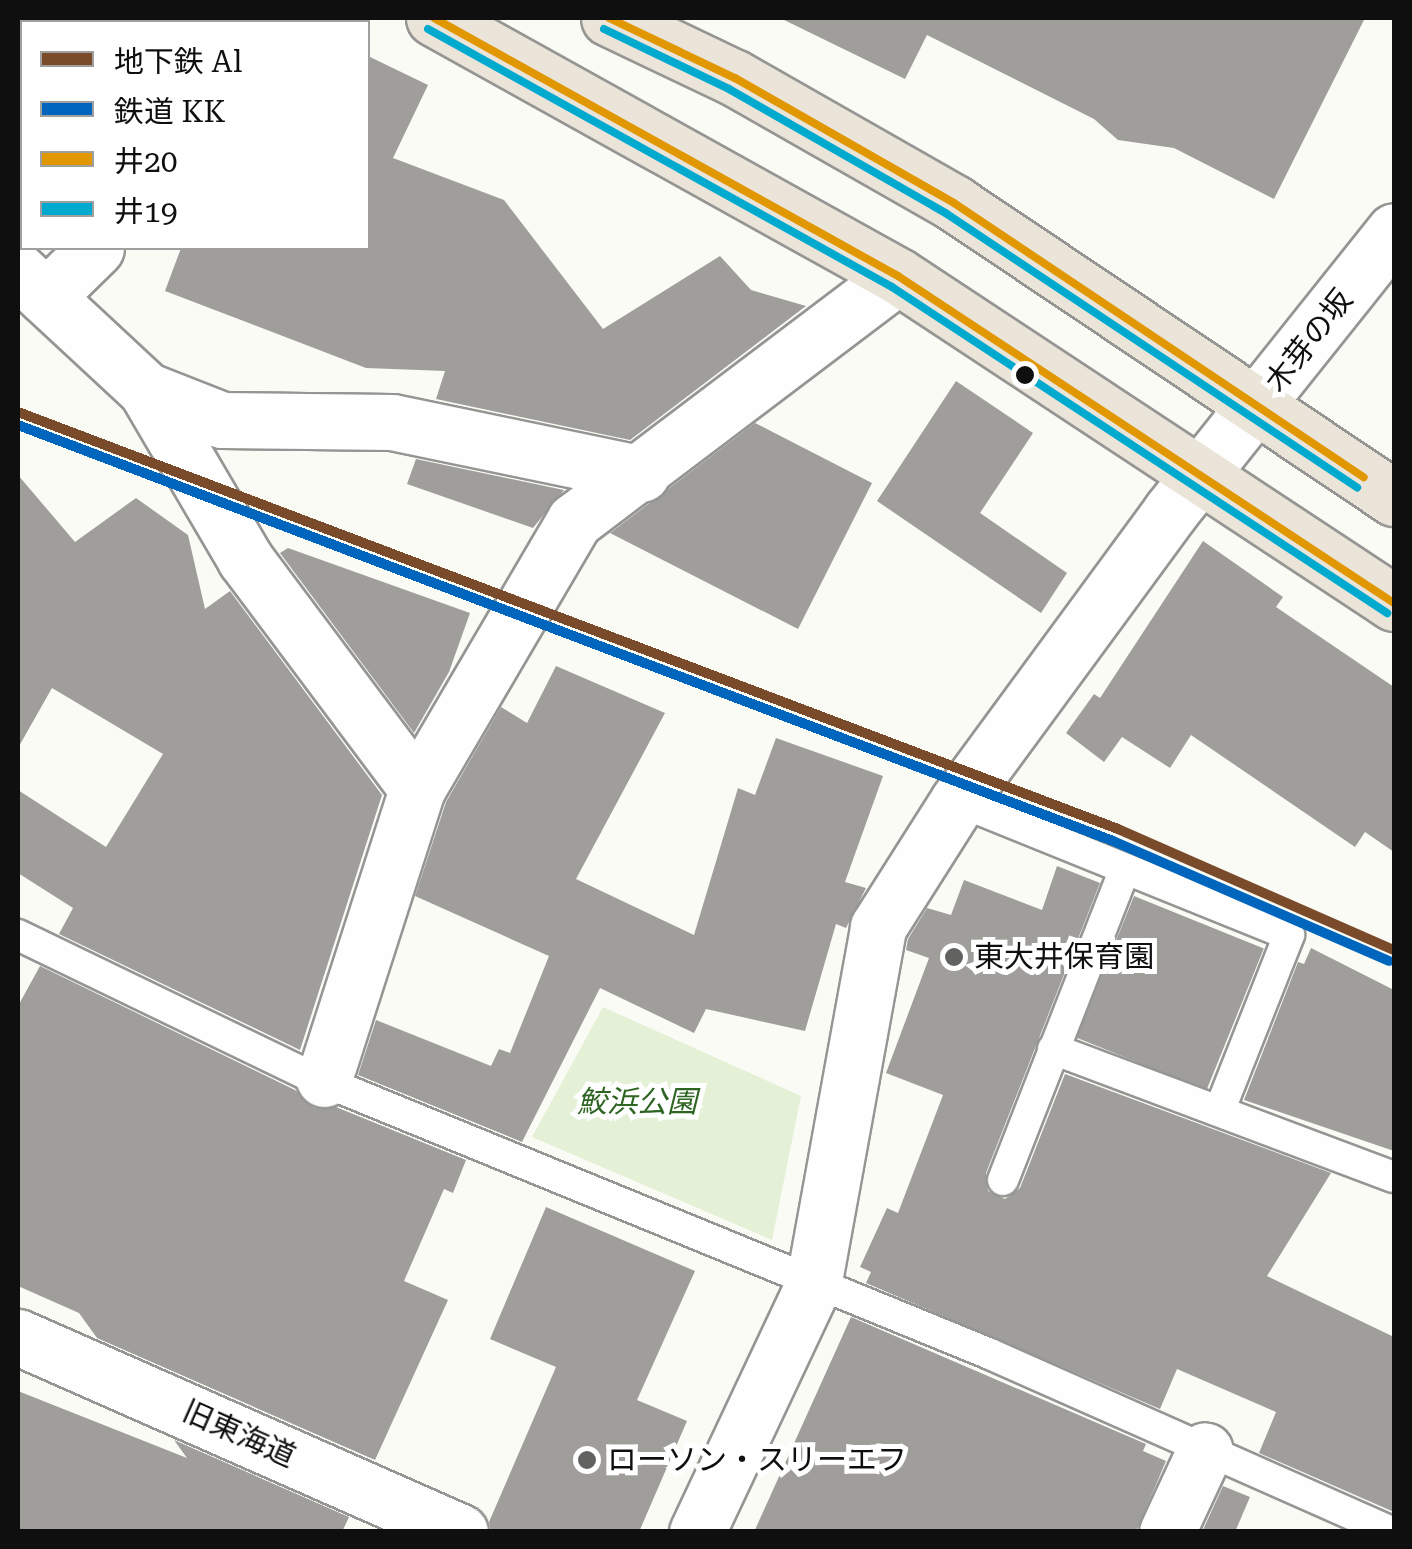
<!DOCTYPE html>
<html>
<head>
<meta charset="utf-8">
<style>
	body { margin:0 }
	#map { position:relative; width:1412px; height:1549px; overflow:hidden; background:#fbfbf6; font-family:"Roboto Serif","Noto Sans JP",serif }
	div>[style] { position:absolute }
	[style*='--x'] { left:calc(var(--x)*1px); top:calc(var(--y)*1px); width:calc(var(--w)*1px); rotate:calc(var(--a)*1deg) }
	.green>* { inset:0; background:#e4f1d7 }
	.building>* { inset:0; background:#9f9e9b; transform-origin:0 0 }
	.roads { filter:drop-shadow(2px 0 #959593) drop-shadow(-2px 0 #959593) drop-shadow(0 2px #959593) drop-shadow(0 -2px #959593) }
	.service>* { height:30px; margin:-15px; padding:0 15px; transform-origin:15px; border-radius:15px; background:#fefefe }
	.minor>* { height:55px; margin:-27.5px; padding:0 27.5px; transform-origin:27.5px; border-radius:27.5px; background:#fefefe }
	.tertiary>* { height:55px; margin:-27.5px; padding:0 27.5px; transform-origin:27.5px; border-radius:27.5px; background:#fefefe }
	.trunk>* { height:55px; margin:-27.5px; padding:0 27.5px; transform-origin:27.5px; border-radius:27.5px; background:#eae4d9 }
	.bus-1>* { height:8px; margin:-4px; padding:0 4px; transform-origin:4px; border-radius:4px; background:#e09702 }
	.bus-2>* { height:8px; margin:-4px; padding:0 4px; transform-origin:4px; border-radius:4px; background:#00a9ce }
	.rail-1>* { height:10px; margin:-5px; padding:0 5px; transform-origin:5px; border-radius:5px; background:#0065bd }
	.metro-1>* { height:10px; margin:-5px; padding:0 5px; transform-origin:5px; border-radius:5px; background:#7a4b2a }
	.dots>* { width:28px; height:28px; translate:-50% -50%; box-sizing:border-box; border:5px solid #fff; border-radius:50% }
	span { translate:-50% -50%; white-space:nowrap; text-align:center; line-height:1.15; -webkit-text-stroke:10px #fff; paint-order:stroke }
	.street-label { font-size:30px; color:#0f0f0f }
	.poi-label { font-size:30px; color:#0f0f0f }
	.left { translate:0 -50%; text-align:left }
	.park-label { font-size:30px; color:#2e6522; font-style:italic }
	.frame { position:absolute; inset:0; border:20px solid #0f0f0f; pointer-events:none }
	.legend { position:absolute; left:20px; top:20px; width:350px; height:230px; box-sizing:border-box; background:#fff; border:2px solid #9f9f9f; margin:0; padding:12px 18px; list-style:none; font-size:30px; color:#0f0f0f }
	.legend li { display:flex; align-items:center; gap:20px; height:50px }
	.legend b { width:50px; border:2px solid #9f9f9f }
</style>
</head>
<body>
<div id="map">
	<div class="green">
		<div style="clip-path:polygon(603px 1007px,801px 1096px,772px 1240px,532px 1137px)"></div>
	</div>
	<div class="building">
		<div style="clip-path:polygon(780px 18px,1365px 18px,1274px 199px,1174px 148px,1118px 140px,1094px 119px,927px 35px,905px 79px)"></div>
		<div style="clip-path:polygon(368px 56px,428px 85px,393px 158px,504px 200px,603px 329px,720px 256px,751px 290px,806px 306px,630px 440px,436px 399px,445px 371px,366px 368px,165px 291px,181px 248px,368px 248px)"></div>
		<div style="clip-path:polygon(956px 381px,1033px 433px,980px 513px,1067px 573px,1041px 613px,877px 501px)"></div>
		<div style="clip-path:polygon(755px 423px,872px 483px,798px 629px,610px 533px)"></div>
		<div style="clip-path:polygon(416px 459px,564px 490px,533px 528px,407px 484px)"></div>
		<div style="clip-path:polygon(18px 475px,75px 542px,136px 498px,188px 535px,205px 609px,230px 591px,382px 795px,300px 1050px,59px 934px,73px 908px,18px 873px,18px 790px,106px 847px,163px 754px,52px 688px,18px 748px)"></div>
		<div style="clip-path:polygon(1203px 541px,1283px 597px,1276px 607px,1394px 687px,1394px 852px,1365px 832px,1355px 847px,1191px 735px,1170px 768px,1122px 737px,1104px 762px,1066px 733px,1094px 694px,1100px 698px)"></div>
		<div style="clip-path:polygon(288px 548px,470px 613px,449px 672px,414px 733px,280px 553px)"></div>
		<div style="clip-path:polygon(556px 666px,665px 713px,576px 879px,694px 935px,738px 788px,755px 795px,776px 738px,883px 776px,845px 882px,866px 888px,846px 928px,836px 924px,805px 1031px,706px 1009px,694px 1033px,600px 988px,522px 1142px,358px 1075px,376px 1020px,491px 1066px,499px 1049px,510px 1053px,549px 956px,415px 896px,446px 802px,501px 707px,527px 723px)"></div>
		<div style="clip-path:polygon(1057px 866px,1100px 883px,986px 1173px,988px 1191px,1005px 1199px,1020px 1188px,1065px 1074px,1331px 1173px,1267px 1276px,1394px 1337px,1394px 1512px,1259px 1453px,1276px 1412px,1177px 1369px,1160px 1409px,866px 1283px,871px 1272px,860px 1267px,887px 1208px,898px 1213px,943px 1095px,886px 1073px,929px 958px,906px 950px,908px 939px,927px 908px,951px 915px,964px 880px,1042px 910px)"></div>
		<div style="left:1134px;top:896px;width:140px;height:153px;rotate:22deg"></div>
		<div style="clip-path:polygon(1311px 948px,1394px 990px,1394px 1151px,1244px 1100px,1298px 962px,1304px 964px)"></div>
		<div style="clip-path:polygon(40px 966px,295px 1090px,314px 1108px,336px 1107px,466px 1160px,453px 1193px,444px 1189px,404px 1281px,448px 1300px,375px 1460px,97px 1338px,79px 1313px,18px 1286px,18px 1006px)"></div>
		<div style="clip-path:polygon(546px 1207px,695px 1271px,637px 1400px,687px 1421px,639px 1532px,491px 1532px,489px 1522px,556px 1367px,490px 1339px)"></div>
		<div style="clip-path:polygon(851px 1317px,1146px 1444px,1143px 1451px,1166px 1461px,1136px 1532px,754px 1532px)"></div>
		<div style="clip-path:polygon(18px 1391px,187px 1458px,174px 1440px,349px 1517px,342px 1532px,18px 1532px)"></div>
		<div style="clip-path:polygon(1223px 1486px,1250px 1497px,1235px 1532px,1202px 1532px)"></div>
	</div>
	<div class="roads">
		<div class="service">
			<div style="--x:958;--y:801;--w:357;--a:22"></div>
			<div style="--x:1289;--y:935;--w:187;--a:111.6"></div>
			<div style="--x:18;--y:935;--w:320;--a:25.8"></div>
			<div style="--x:306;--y:1074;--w:739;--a:22.26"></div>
			<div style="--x:990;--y:1354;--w:439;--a:23.9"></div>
			<div style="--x:1053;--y:1049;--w:364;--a:20.6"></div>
			<div style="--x:1003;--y:1180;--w:334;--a:-68.6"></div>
		</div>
		<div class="minor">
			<div style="--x:323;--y:22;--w:6;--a:-39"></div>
			<div style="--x:18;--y:271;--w:175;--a:42.9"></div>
			<div style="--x:146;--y:390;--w:82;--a:21.5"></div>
			<div style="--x:222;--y:420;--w:170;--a:0.7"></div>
			<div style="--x:392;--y:422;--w:255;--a:11.7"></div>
			<div style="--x:46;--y:297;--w:70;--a:-44.4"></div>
			<div style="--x:146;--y:390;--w:196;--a:59.6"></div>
			<div style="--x:245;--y:559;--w:287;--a:53.2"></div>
			<div style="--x:324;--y:1079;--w:305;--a:-72.2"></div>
			<div style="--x:417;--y:789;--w:311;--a:-59.6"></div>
			<div style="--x:574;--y:521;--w:406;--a:-37.1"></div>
			<div style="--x:1167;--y:1532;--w:90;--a:-65.1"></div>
		</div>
		<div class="tertiary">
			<div style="--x:18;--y:1337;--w:483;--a:23.8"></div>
			<div style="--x:697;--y:1532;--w:272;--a:-64.8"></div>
			<div style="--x:813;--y:1286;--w:365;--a:-79.7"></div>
			<div style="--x:878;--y:927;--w:149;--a:-57.6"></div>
			<div style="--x:958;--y:801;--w:358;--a:-53.7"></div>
			<div style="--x:1170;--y:512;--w:359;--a:-51.4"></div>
		</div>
		<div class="trunk">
			<div style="--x:434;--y:18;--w:531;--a:29.08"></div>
			<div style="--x:898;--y:276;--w:594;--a:33.4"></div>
			<div style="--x:609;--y:18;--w:140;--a:25.5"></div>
			<div style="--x:735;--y:78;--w:252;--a:29.7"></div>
			<div style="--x:954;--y:203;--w:530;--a:33.84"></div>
		</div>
	</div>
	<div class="bus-1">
		<div style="--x:434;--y:18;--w:531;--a:29.08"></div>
		<div style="--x:898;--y:276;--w:594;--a:33.4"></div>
		<div style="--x:609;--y:18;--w:140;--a:25.5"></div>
		<div style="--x:735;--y:78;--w:252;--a:29.7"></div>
		<div style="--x:954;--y:203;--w:493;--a:33.8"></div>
	</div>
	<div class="bus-2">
		<div style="--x:428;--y:29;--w:531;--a:29.08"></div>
		<div style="--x:892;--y:287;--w:593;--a:33.37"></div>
		<div style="--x:604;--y:29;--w:139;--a:25.6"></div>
		<div style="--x:729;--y:89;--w:251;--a:29.8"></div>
		<div style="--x:947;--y:214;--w:493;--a:33.7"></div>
	</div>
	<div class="rail-1">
		<div style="--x:18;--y:425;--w:1171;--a:20.8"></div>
		<div style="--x:1113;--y:841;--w:301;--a:23.5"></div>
	</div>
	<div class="metro-1">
		<div style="--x:18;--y:412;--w:1176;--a:20.76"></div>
		<div style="--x:1118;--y:829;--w:301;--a:23.7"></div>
	</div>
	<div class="dots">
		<div style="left:1025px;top:375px;background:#0f0f0f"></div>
		<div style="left:954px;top:957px;background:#626260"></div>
		<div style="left:587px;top:1460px;background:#626260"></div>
	</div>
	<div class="street-label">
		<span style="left:1309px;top:341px;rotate:-52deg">木芽の坂</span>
		<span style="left:239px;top:1434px;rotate:24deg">旧東海道</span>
	</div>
	<div class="poi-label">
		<span class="left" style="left:974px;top:957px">東大井保育園</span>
		<span class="left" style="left:607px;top:1460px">ローソン・スリーエフ</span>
	</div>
	<div class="park-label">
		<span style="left:637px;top:1102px">鮫浜公園</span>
	</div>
	<div class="frame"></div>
	<ul class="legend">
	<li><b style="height:12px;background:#7a4b2a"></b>地下鉄 Al</li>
	<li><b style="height:12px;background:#0065bd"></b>鉄道 KK</li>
	<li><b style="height:12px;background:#e09702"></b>井20</li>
	<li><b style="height:12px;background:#00a9ce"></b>井19</li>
	</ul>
</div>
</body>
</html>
